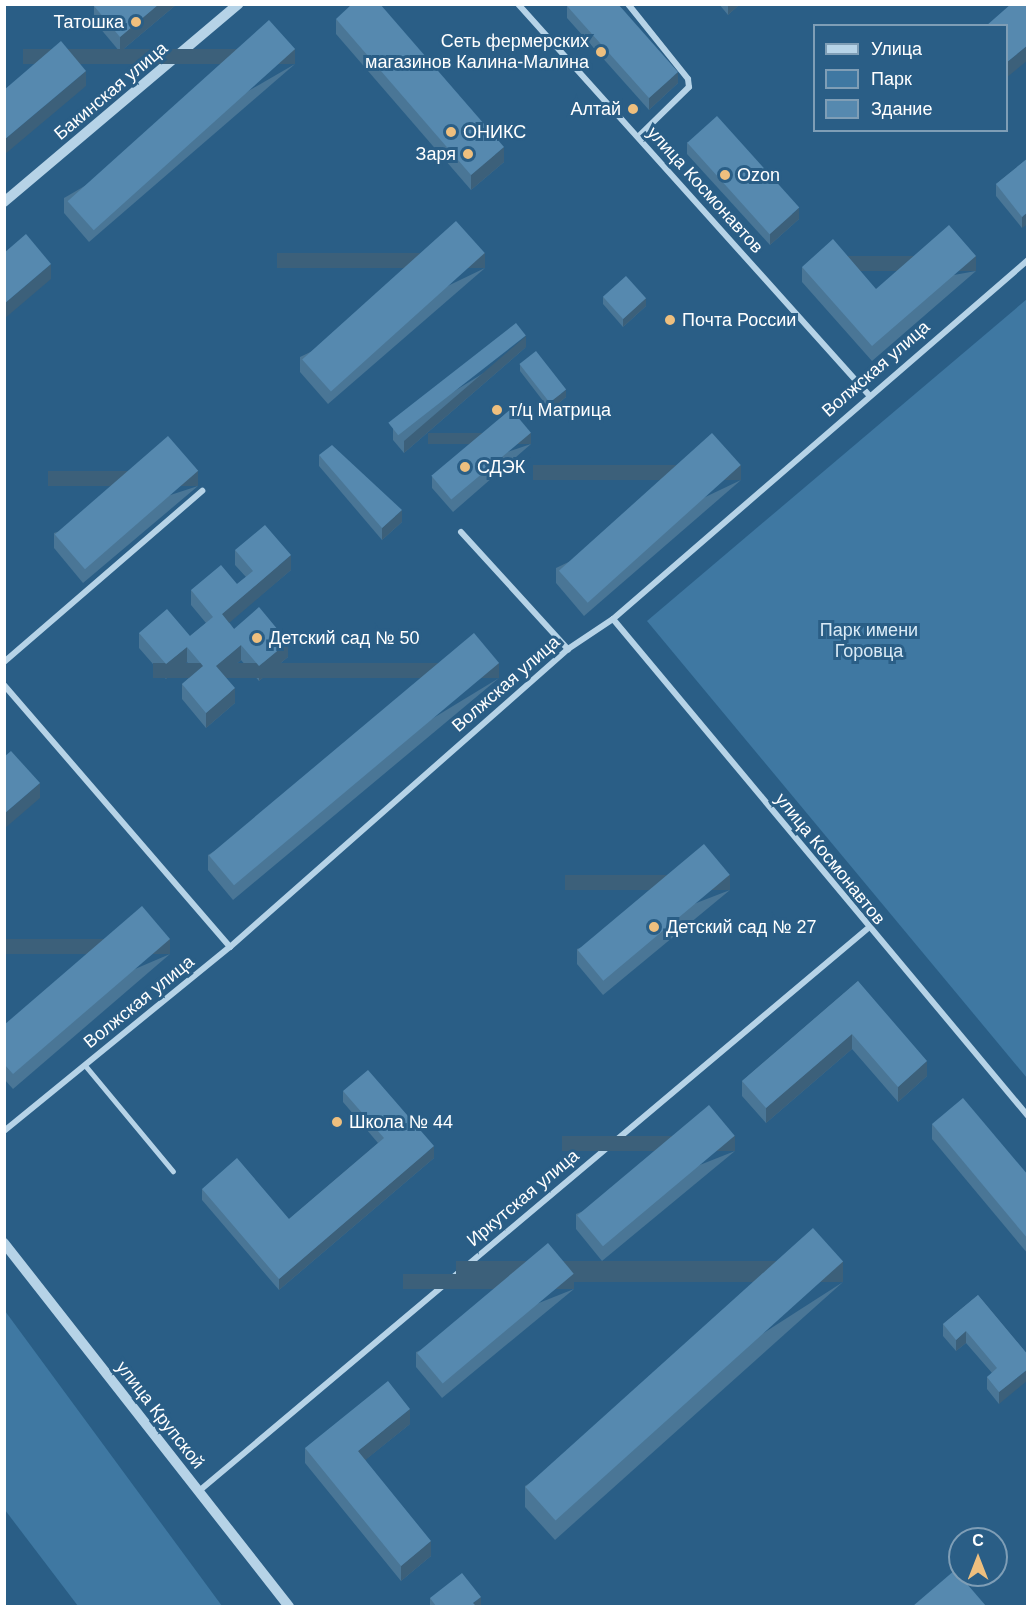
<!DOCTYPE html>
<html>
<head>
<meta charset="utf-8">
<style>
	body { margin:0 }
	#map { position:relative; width:1032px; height:1611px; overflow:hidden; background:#2a5e86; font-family:Helvetica,sans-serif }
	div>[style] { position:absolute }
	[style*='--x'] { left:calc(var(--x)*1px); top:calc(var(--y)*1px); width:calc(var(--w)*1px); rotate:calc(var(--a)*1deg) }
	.green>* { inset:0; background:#3f78a2 }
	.service>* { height:4.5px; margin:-2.25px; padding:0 2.25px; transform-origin:2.25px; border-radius:2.25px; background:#b6d3e7 }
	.minor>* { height:6px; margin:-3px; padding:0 3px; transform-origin:3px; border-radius:3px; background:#b6d3e7 }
	.tertiary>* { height:10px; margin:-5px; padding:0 5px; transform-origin:5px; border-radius:5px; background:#b6d3e7 }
	.wall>* { inset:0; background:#4a7696 }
	.shaded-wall>* { inset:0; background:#3c607a; transform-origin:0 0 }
	.building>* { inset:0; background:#5689af; transform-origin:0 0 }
	.dots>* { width:16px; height:16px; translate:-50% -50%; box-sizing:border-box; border:3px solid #2a5e86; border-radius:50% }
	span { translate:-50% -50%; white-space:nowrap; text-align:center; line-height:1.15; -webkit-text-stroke:6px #2a5e86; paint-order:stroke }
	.poi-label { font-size:18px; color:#fff }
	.right { translate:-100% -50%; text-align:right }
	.left { translate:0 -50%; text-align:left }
	.street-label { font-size:18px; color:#fff }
	.park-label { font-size:18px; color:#d9eaf6 }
	.frame { position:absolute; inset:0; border:6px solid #fff; pointer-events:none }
	.legend { position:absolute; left:813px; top:24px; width:195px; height:108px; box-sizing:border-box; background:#2a5e86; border:2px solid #7f9eb6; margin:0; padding:8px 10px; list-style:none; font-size:18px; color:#fff }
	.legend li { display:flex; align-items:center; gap:12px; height:30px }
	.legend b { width:30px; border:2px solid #7f9eb6 }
	.north { position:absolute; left:948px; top:1527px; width:60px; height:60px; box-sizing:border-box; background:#2a5e86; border:2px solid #7f9eb6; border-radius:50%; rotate:0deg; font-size:16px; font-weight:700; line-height:24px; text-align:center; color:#fff }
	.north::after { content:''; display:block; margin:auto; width:21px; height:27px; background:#eebf7e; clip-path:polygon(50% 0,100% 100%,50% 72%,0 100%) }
</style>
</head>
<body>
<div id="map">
	<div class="green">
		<div style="clip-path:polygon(1027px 299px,1027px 1078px,647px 621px)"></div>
		<div style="clip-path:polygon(5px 1311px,222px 1606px,78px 1606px,5px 1510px)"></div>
	</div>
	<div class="service">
		<div style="--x:85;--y:1065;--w:138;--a:50.3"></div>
	</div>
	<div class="minor">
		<div style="--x:518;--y:4;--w:525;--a:48.09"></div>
		<div style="--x:628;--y:4;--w:96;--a:51.3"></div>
		<div style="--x:688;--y:79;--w:8;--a:83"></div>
		<div style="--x:689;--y:87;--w:71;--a:135.6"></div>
		<div style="--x:461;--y:532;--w:159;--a:47.6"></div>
		<div style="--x:613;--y:619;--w:647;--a:50.14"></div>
		<div style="--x:4;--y:662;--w:262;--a:-40.8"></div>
		<div style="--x:4;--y:685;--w:346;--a:49.2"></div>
		<div style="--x:4;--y:1131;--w:291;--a:-39.2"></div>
		<div style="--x:230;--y:947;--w:451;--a:-41.4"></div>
		<div style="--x:568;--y:649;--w:54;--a:-33.7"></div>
		<div style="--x:613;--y:619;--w:549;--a:-40.86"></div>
		<div style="--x:199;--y:1491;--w:873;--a:-40.07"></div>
	</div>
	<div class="tertiary">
		<div style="--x:4;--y:202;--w:307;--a:-40.2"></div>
		<div style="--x:4;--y:1243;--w:462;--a:51.9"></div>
	</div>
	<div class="wall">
		<div style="clip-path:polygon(177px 4px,120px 52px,94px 21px,94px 6px)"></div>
		<div style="clip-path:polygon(719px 4px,740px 4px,728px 15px)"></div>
		<div style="clip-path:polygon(567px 6px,678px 83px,649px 110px,567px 18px)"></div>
		<div style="clip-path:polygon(336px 19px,504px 162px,471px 190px,336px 34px)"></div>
		<div style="clip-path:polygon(295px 64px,89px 242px,64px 213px,64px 198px)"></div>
		<div style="clip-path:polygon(687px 142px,799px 219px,770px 245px,687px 154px)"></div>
		<div style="clip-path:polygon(1028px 158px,1022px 228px,996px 196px,996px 184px)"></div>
		<div style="clip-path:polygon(802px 267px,876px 289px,976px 271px,872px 361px,802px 282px)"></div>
		<div style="clip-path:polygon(485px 268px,328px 404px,300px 372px,300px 357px)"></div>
		<div style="clip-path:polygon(603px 297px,646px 306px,623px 327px,603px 304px)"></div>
		<div style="clip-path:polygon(526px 347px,404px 453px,393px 440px,393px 429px)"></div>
		<div style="clip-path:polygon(520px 364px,566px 397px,550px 410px,520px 371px)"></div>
		<div style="clip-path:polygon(531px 444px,453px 512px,432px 488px,432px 477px)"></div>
		<div style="clip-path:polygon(319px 455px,402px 522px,382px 540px,319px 466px)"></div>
		<div style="clip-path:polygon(741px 480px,584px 616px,556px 583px,556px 568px)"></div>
		<div style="clip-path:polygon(198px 486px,83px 583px,54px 548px,54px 533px)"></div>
		<div style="clip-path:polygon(235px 550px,291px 570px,229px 622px,234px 629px,288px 657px,259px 681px,241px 660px,224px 675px,235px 703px,206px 728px,182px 699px,182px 684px,196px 672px,187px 662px,166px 679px,139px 648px,139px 633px,190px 636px,206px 623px,191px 605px,191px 590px,237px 584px,246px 577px,235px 565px)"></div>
		<div style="clip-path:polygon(499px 678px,233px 900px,208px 870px,208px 855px)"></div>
		<div style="clip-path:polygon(730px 890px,603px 995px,577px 964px,577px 949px)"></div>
		<div style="clip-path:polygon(170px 954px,13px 1089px,4px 1079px,4px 1025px)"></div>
		<div style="clip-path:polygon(858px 981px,927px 1076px,898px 1102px,852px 1049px,766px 1123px,742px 1096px,742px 1081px)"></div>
		<div style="clip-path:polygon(343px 1091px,434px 1158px,279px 1290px,202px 1200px,202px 1189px,289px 1219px,378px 1143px,343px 1102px)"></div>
		<div style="clip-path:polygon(932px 1124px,1028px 1175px,1028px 1254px,932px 1139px)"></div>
		<div style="clip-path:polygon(735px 1151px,602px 1261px,576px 1229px,576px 1214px)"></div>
		<div style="clip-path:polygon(843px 1282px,555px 1540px,525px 1507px,525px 1486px)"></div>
		<div style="clip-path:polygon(574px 1289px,442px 1398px,416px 1367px,416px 1352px)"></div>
		<div style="clip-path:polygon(978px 1295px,1028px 1355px,999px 1404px,987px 1389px,987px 1377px,992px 1373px,966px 1343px,956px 1351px,943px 1336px,943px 1324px)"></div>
		<div style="clip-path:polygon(410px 1424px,365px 1460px,431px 1556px,401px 1581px,305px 1463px,305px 1448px)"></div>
		<div style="clip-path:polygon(430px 1598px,481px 1606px,430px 1606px)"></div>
	</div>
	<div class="shaded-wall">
		<div style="clip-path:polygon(159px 4px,177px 4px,120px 52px,120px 37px)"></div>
		<div style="clip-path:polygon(728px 4px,740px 4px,728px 15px)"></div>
		<div style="clip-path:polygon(1028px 45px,1028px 60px,1006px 78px,1006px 63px)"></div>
		<div style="left:295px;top:49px;width:15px;height:272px;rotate:90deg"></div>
		<div style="clip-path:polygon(86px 71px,86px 86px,4px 155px,4px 140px)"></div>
		<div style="clip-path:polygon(678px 72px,678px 83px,649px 110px,649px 98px)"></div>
		<div style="clip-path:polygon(504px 147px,504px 162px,471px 190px,471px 175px)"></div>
		<div style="clip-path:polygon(799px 208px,799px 219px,770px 245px,770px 234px)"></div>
		<div style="clip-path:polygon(1028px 212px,1028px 224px,1022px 228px,1022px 217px)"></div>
		<div style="left:485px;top:253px;width:15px;height:208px;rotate:90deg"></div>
		<div style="left:976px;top:256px;width:15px;height:138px;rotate:90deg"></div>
		<div style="clip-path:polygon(51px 264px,51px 279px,4px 319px,4px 304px)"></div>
		<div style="clip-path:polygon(646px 298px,646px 306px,623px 327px,623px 319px)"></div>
		<div style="clip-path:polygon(526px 336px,526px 347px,404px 453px,404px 441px)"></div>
		<div style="clip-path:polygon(566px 390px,566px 397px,550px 410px,550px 402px)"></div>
		<div style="left:531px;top:433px;width:11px;height:103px;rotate:90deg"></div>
		<div style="left:741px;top:465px;width:15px;height:208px;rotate:90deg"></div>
		<div style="left:198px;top:471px;width:15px;height:150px;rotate:90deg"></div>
		<div style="clip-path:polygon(402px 510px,402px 522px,382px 540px,382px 528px)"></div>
		<div style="clip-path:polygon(291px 555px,291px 570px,222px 629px,222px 614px)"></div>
		<div style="clip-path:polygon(288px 642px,288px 657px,259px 681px,259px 666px)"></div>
		<div style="clip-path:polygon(241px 645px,241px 660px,216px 681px,216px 666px)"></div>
		<div style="clip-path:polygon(187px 647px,187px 662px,166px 679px,166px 664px)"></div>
		<div style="left:499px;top:663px;width:15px;height:346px;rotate:90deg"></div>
		<div style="clip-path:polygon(235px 688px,235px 703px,206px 728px,206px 713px)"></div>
		<div style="clip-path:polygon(40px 783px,40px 798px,4px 829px,4px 814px)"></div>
		<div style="left:730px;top:875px;width:15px;height:165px;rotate:90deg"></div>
		<div style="left:170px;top:939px;width:15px;height:207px;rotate:90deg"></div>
		<div style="clip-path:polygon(852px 1034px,852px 1049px,766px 1123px,766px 1108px)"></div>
		<div style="clip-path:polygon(927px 1061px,927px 1076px,898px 1102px,898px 1087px)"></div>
		<div style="left:735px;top:1136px;width:15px;height:173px;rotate:90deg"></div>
		<div style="clip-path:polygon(434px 1146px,434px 1158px,279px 1290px,279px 1279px)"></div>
		<div style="left:843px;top:1261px;width:21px;height:387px;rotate:90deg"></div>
		<div style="left:574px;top:1274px;width:15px;height:171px;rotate:90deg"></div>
		<div style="clip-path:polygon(966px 1331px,966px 1343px,956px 1351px,956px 1340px)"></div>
		<div style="clip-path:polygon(1028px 1369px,1028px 1380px,999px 1404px,999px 1392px)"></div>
		<div style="clip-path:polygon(410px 1409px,410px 1424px,358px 1466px,358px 1451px)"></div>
		<div style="clip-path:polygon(431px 1541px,431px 1556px,401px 1581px,401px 1566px)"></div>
		<div style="clip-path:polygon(481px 1597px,481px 1606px,473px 1606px,473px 1603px)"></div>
	</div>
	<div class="building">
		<div style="clip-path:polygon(95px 4px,159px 4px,120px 37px,94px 6px)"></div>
		<div style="clip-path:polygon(352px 4px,380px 4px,504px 147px,471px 175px,336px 19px)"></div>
		<div style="clip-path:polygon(569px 4px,618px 4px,678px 72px,649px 98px,567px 6px)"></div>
		<div style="clip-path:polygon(1011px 4px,1028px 4px,1028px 45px,1006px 63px,1006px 26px,986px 26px)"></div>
		<div style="left:269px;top:20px;width:39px;height:271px;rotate:48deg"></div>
		<div style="clip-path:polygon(61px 41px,86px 71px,4px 140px,4px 90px)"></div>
		<div style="left:717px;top:116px;width:123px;height:40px;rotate:48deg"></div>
		<div style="clip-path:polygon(1028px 158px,1028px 212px,1022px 217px,996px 184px)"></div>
		<div style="left:456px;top:221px;width:43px;height:207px;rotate:48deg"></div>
		<div style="clip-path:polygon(949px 225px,976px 256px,872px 346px,802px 267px,833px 239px,876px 289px)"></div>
		<div style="clip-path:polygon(26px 234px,51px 264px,4px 304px,4px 253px)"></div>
		<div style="left:626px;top:276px;width:30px;height:31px;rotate:48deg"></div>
		<div style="left:516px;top:323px;width:16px;height:162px;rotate:52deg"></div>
		<div style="left:536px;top:351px;width:49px;height:21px;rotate:52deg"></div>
		<div style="left:511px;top:409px;width:31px;height:104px;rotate:50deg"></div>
		<div style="left:712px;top:433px;width:43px;height:206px;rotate:48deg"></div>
		<div style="left:168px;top:436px;width:46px;height:150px;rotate:49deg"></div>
		<div style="clip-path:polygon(332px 445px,402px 510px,382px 528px,319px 455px)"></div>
		<div style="clip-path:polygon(265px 525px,291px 555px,222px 614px,234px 629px,259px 607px,288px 642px,259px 666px,241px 645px,216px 666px,235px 688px,206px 713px,182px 684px,203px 666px,187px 647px,166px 664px,139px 633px,167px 609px,190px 636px,213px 617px,191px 590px,221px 565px,237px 584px,253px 571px,235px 550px)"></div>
		<div style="left:474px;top:633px;width:39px;height:346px;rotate:50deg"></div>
		<div style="clip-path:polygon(11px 751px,40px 783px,4px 814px,4px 757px)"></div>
		<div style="left:704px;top:844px;width:40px;height:165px;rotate:50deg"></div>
		<div style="clip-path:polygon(142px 906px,170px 939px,13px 1074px,4px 1064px,4px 1025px)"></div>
		<div style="clip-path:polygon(858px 981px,927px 1061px,898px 1087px,852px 1034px,766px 1108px,742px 1081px)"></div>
		<div style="clip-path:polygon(368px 1070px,434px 1146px,279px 1279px,202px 1189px,237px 1158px,289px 1219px,384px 1138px,343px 1091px)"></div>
		<div style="clip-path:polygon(963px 1098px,1028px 1175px,1028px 1239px,932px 1124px)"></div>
		<div style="left:709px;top:1105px;width:40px;height:172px;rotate:50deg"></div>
		<div style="left:813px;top:1228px;width:45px;height:387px;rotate:48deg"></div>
		<div style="left:548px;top:1243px;width:40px;height:171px;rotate:50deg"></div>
		<div style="clip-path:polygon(978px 1295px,1028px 1355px,1028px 1369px,999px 1392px,987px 1377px,997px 1368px,966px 1331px,956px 1340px,943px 1324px)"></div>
		<div style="clip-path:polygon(388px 1381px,410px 1409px,358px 1451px,431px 1541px,401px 1566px,305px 1448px)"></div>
		<div style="clip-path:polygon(955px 1570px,986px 1606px,913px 1606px)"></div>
		<div style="clip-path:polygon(462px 1573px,481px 1597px,473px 1603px,476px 1606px,436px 1606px,430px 1598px)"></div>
	</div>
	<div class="dots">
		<div style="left:136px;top:22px;background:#eebf7e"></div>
		<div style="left:601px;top:52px;background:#eebf7e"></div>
		<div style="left:633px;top:109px;background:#eebf7e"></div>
		<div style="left:451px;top:132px;background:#eebf7e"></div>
		<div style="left:468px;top:154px;background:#eebf7e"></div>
		<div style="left:725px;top:175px;background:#eebf7e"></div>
		<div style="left:670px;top:320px;background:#eebf7e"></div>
		<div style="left:497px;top:410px;background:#eebf7e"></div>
		<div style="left:465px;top:467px;background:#eebf7e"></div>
		<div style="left:257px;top:638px;background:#eebf7e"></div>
		<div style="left:654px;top:927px;background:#eebf7e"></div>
		<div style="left:337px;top:1122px;background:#eebf7e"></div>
	</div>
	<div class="poi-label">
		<span class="right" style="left:124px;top:22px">Татошка</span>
		<span class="right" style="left:589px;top:52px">Сеть фермерских<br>магазинов Калина-Малина</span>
		<span class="right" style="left:621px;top:109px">Алтай</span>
		<span class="left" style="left:463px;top:132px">ОНИКС</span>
		<span class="right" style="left:456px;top:154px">Заря</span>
		<span class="left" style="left:737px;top:175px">Ozon</span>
		<span class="left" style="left:682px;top:320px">Почта России</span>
		<span class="left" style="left:509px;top:410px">т/ц Матрица</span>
		<span class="left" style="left:477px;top:467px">СДЭК</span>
		<span class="left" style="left:269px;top:638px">Детский сад № 50</span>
		<span class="left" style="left:666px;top:927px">Детский сад № 27</span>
		<span class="left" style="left:349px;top:1122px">Школа № 44</span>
	</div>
	<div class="street-label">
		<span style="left:111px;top:91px;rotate:-40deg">Бакинская улица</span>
		<span style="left:705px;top:190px;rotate:48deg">улица Космонавтов</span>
		<span style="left:876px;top:369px;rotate:-41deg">Волжская улица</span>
		<span style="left:506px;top:684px;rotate:-41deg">Волжская улица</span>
		<span style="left:830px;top:859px;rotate:51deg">улица Космонавтов</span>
		<span style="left:139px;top:1002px;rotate:-39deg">Волжская улица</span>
		<span style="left:523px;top:1198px;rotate:-40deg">Иркутская улица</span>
		<span style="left:160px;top:1415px;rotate:52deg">улица Крупской</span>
	</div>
	<div class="park-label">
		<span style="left:869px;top:641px">Парк имени<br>Горовца</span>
	</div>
	<div class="frame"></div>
	<ul class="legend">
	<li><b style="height:8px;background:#b6d3e7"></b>Улица</li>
	<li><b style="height:16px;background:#3f78a2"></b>Парк</li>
	<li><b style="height:16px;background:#5689af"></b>Здание</li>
	</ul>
	<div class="north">С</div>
</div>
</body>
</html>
